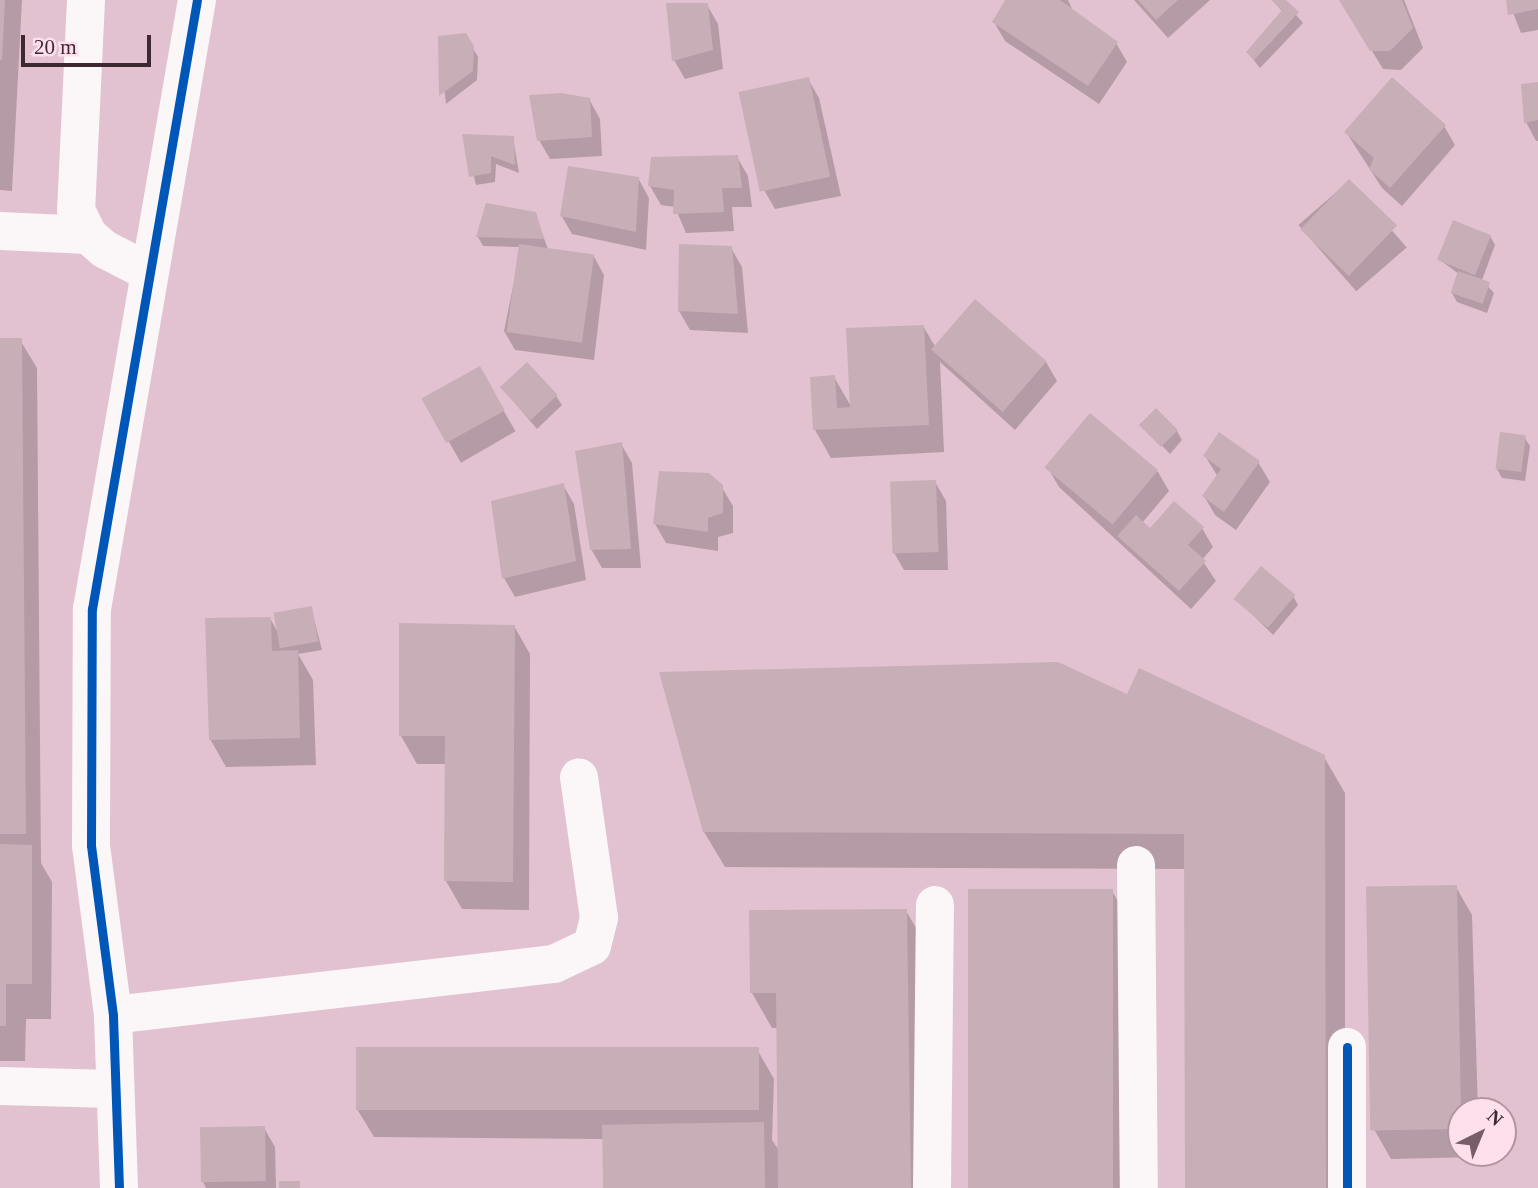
<!DOCTYPE html>
<html>
<head>
<meta charset="utf-8">
<style>
	body { margin:0 }
	#map { position:relative; width:1538px; height:1188px; overflow:hidden; background:#e2c2d0; font-family:Georgia,serif }
	div>[style] { position:absolute }
	[style*='--x'] { left:calc(var(--x)*1px); top:calc(var(--y)*1px); width:calc(var(--w)*1px); rotate:calc(var(--a)*1deg) }
	.shadow>* { inset:0; background:#0003; transform-origin:0 0 }
	.building>* { inset:0; background:#c8aeb6; transform-origin:0 0 }
	.minor>* { height:38px; margin:-19px; padding:0 19px; transform-origin:19px; border-radius:19px; background:#fbf6f8 }
	.cycleway>* { height:9px; margin:-4.5px; padding:0 4.5px; transform-origin:4.5px; border-radius:4.5px; background:#0057b8 }
	span { translate:-50% -50%; white-space:nowrap; text-align:center; line-height:1.15; -webkit-text-stroke:5px #fee0ec; paint-order:stroke }
	.north { position:absolute; left:1447px; top:1097px; width:70px; height:70px; box-sizing:border-box; background:#fee0ec; border:2px solid #b196a2; border-radius:50%; rotate:43deg; font-size:19px; font-weight:700; line-height:28px; text-align:center; color:#3e2832 }
	.north::after { content:''; display:block; margin:auto; width:24px; height:32px; background:#775e69; clip-path:polygon(50% 0,100% 100%,50% 72%,0 100%) }
	.scale { position:absolute; left:21px; top:35px; width:130px; height:32px; box-sizing:border-box; border:4px solid #3e2832; border-top:0; padding-left:9px; font-size:21px; line-height:24px; white-space:nowrap; color:#3e2832; -webkit-text-stroke:5px #fee0ec; paint-order:stroke }
</style>
</head>
<body>
<div id="map">
	<div class="shadow">
		<div style="clip-path:polygon(0 0,22px 0,12px 191px,0 190px)"></div>
		<div style="clip-path:polygon(1007px 0,1068px 0,1073px 11px,1116px 43px,1127px 62px,1099px 104px,1005px 41px,994px 22px)"></div>
		<div style="clip-path:polygon(1134px 0,1210px 0,1168px 38px)"></div>
		<div style="clip-path:polygon(1272px 0,1283px 0,1303px 23px,1260px 68px,1248px 53px,1283px 12px)"></div>
		<div style="clip-path:polygon(1341px 0,1404px 0,1423px 48px,1401px 70px,1383px 69px)"></div>
		<div style="clip-path:polygon(1508px 0,1538px 0,1538px 30px,1521px 33px)"></div>
		<div style="clip-path:polygon(707px 5px,718px 24px,723px 69px,685px 79px,674px 60px)"></div>
		<div style="clip-path:polygon(465px 35px,478px 57px,477px 80px,446px 104px,439px 38px)"></div>
		<div style="clip-path:polygon(808px 79px,819px 98px,841px 196px,775px 209px,764px 190px)"></div>
		<div style="clip-path:polygon(1538px 84px,1538px 141px,1536px 141px,1526px 122px)"></div>
		<div style="clip-path:polygon(589px 99px,600px 119px,602px 156px,550px 159px,539px 140px)"></div>
		<div style="clip-path:polygon(1444px 126px,1455px 145px,1402px 206px,1382px 188px,1346px 132px)"></div>
		<div style="clip-path:polygon(464px 136px,513px 138px,519px 173px,496px 164px,495px 182px,476px 185px)"></div>
		<div style="clip-path:polygon(737px 157px,748px 176px,752px 207px,732px 207px,734px 231px,686px 233px,675px 207px,661px 205px,650px 186px)"></div>
		<div style="clip-path:polygon(638px 178px,649px 198px,646px 250px,572px 234px,561px 215px)"></div>
		<div style="left:1349px;top:181px;width:88px;height:67px;rotate:49deg"></div>
		<div style="clip-path:polygon(535px 214px,548px 249px,593px 255px,604px 275px,594px 360px,515px 350px,504px 331px,521px 247px,483px 246px,478px 237px)"></div>
		<div style="clip-path:polygon(1490px 236px,1495px 245px,1482px 280px,1494px 293px,1487px 313px,1457px 302px,1452px 293px,1459px 274px,1440px 260px)"></div>
		<div style="clip-path:polygon(731px 248px,742px 267px,748px 333px,690px 330px,679px 311px)"></div>
		<div style="clip-path:polygon(923px 326px,936px 348px,1046px 362px,1057px 381px,1015px 430px,940px 362px,944px 452px,831px 458px,815px 430px,834px 377px,852px 408px)"></div>
		<div style="clip-path:polygon(0 340px,20px 340px,37px 368px,41px 863px,52px 882px,51px 1019px,26px 1019px,25px 1061px,0 1061px)"></div>
		<div style="left:479px;top:368px;width:73px;height:63px;rotate:60deg"></div>
		<div style="clip-path:polygon(502px 388px,556px 396px,562px 405px,537px 429px)"></div>
		<div style="clip-path:polygon(1143px 426px,1177px 431px,1182px 440px,1170px 454px)"></div>
		<div style="clip-path:polygon(1524px 437px,1530px 446px,1525px 481px,1502px 478px,1497px 469px)"></div>
		<div style="clip-path:polygon(621px 444px,632px 463px,641px 568px,602px 568px,591px 549px)"></div>
		<div style="clip-path:polygon(1205px 456px,1258px 462px,1270px 482px,1236px 530px,1215px 515px,1204px 496px,1218px 477px)"></div>
		<div style="clip-path:polygon(1048px 468px,1158px 472px,1169px 491px,1142px 523px,1150px 530px,1202px 528px,1213px 547px,1202px 560px,1216px 581px,1191px 609px,1059px 487px)"></div>
		<div style="clip-path:polygon(935px 482px,946px 501px,948px 570px,904px 570px,893px 551px)"></div>
		<div style="clip-path:polygon(563px 485px,574px 504px,586px 580px,515px 597px,504px 578px)"></div>
		<div style="clip-path:polygon(721px 486px,733px 506px,733px 533px,718px 537px,718px 551px,666px 543px,655px 524px)"></div>
		<div style="clip-path:polygon(1293px 596px,1298px 605px,1273px 635px,1236px 598px)"></div>
		<div style="clip-path:polygon(311px 607px,322px 650px,298px 654px,313px 680px,316px 765px,226px 767px,210px 739px,270px 618px,278px 633px)"></div>
		<div style="clip-path:polygon(514px 626px,530px 654px,529px 910px,462px 909px,446px 881px,446px 764px,417px 764px,401px 736px)"></div>
		<div style="clip-path:polygon(1127px 697px,1324px 757px,1345px 793px,1345px 1188px,1187px 1188px,1186px 869px,725px 867px,704px 832px)"></div>
		<div style="clip-path:polygon(1456px 887px,1472px 915px,1478px 1111px,1461px 1111px,1461px 1153px,1479px 1157px,1391px 1159px,1375px 1131px,1367px 889px)"></div>
		<div style="clip-path:polygon(1112px 891px,1132px 926px,1134px 1188px,972px 1188px)"></div>
		<div style="clip-path:polygon(906px 911px,927px 946px,930px 1188px,605px 1188px,604px 1139px,374px 1137px,357px 1109px,758px 1051px,774px 1079px,772px 1140px,780px 1152px,778px 1028px,772px 1028px,752px 993px)"></div>
		<div style="clip-path:polygon(264px 1128px,275px 1147px,276px 1188px,206px 1188px,203px 1182px)"></div>
	</div>
	<div class="building">
		<div style="clip-path:polygon(0 0,5px 0,2px 60px,0 60px)"></div>
		<div style="clip-path:polygon(1005px 0,1060px 0,1118px 42px,1088px 86px,992px 22px)"></div>
		<div style="clip-path:polygon(1138px 0,1178px 0,1156px 20px)"></div>
		<div style="clip-path:polygon(1272px 0,1286px 0,1299px 12px,1254px 60px,1246px 52px,1282px 10px)"></div>
		<div style="clip-path:polygon(1339px 0,1402px 0,1413px 28px,1390px 51px,1370px 51px)"></div>
		<div style="clip-path:polygon(1506px 0,1538px 0,1538px 9px,1508px 15px)"></div>
		<div style="clip-path:polygon(666px 3px,708px 3px,713px 50px,672px 61px)"></div>
		<div style="clip-path:polygon(466px 33px,474px 46px,473px 71px,439px 96px,438px 36px)"></div>
		<div style="left:809px;top:77px;width:102px;height:72px;rotate:78deg"></div>
		<div style="clip-path:polygon(1392px 77px,1446px 125px,1390px 188px,1369px 169px,1374px 158px,1344px 132px)"></div>
		<div style="clip-path:polygon(1538px 82px,1538px 120px,1524px 123px,1521px 84px)"></div>
		<div style="clip-path:polygon(561px 93px,590px 98px,592px 137px,537px 141px,529px 95px)"></div>
		<div style="clip-path:polygon(462px 134px,514px 136px,515px 165px,491px 156px,491px 173px,469px 177px)"></div>
		<div style="clip-path:polygon(738px 155px,742px 188px,722px 188px,724px 212px,673px 214px,674px 190px,648px 186px,651px 157px)"></div>
		<div style="clip-path:polygon(568px 166px,639px 177px,636px 232px,560px 216px)"></div>
		<div style="left:1349px;top:179px;width:67px;height:70px;rotate:44deg"></div>
		<div style="clip-path:polygon(486px 203px,536px 212px,544px 239px,476px 237px)"></div>
		<div style="left:1453px;top:220px;width:41px;height:43px;rotate:22deg"></div>
		<div style="left:519px;top:244px;width:76px;height:89px;rotate:8deg"></div>
		<div style="clip-path:polygon(679px 244px,732px 246px,738px 314px,678px 311px)"></div>
		<div style="left:1458px;top:271px;width:34px;height:23px;rotate:19deg"></div>
		<div style="left:975px;top:299px;width:95px;height:67px;rotate:41deg"></div>
		<div style="clip-path:polygon(924px 325px,929px 425px,813px 430px,810px 377px,835px 375px,837px 408px,850px 407px,846px 328px)"></div>
		<div style="clip-path:polygon(0 338px,22px 338px,26px 834px,0 834px)"></div>
		<div style="left:527px;top:362px;width:45px;height:37px;rotate:47deg"></div>
		<div style="left:480px;top:366px;width:51px;height:67px;rotate:61deg"></div>
		<div style="left:1156px;top:408px;width:31px;height:24px;rotate:45deg"></div>
		<div style="left:1090px;top:413px;width:89px;height:71px;rotate:40deg"></div>
		<div style="clip-path:polygon(1219px 432px,1260px 461px,1224px 512px,1202px 496px,1221px 469px,1203px 456px)"></div>
		<div style="left:1500px;top:432px;width:26px;height:37px;rotate:7deg"></div>
		<div style="clip-path:polygon(622px 442px,631px 549px,590px 550px,575px 451px)"></div>
		<div style="clip-path:polygon(659px 471px,709px 473px,723px 485px,723px 513px,708px 518px,708px 532px,653px 524px)"></div>
		<div style="left:936px;top:480px;width:72px;height:46px;rotate:88deg"></div>
		<div style="clip-path:polygon(564px 483px,576px 561px,502px 579px,491px 501px)"></div>
		<div style="clip-path:polygon(1174px 501px,1204px 527px,1188px 545px,1206px 561px,1179px 591px,1117px 536px,1136px 515px,1150px 528px)"></div>
		<div style="left:1261px;top:566px;width:45px;height:43px;rotate:40deg"></div>
		<div style="left:312px;top:606px;width:36px;height:39px;rotate:80deg"></div>
		<div style="clip-path:polygon(271px 617px,272px 651px,298px 650px,300px 738px,209px 740px,205px 618px)"></div>
		<div style="clip-path:polygon(399px 623px,515px 625px,513px 882px,444px 881px,445px 736px,399px 736px)"></div>
		<div style="clip-path:polygon(1058px 662px,1127px 694px,1139px 668px,1325px 755px,1326px 1188px,1185px 1188px,1184px 834px,703px 832px,659px 672px)"></div>
		<div style="clip-path:polygon(0 844px,32px 845px,32px 984px,6px 984px,6px 1026px,0 1026px)"></div>
		<div style="left:1457px;top:885px;width:244px;height:91px;rotate:89deg"></div>
		<div style="left:968px;top:889px;width:145px;height:299px"></div>
		<div style="clip-path:polygon(907px 909px,911px 1188px,778px 1188px,776px 993px,750px 993px,749px 910px)"></div>
		<div style="left:356px;top:1047px;width:403px;height:63px"></div>
		<div style="left:764px;top:1122px;width:66px;height:162px;rotate:89deg"></div>
		<div style="left:265px;top:1126px;width:55px;height:65px;rotate:89deg"></div>
		<div style="left:279px;top:1181px;width:21px;height:7px"></div>
	</div>
	<div class="minor">
		<div style="--x:86;--y:0;--w:210;--a:92.7"></div>
		<div style="--x:76;--y:210;--w:28;--a:64"></div>
		<div style="--x:88;--y:235;--w:21;--a:41"></div>
		<div style="--x:104;--y:249;--w:51;--a:27.1"></div>
		<div style="--x:0;--y:231;--w:88;--a:2.6"></div>
		<div style="--x:1136;--y:865;--w:323;--a:89.5"></div>
		<div style="--x:113;--y:1015;--w:444;--a:-6.6"></div>
		<div style="--x:554;--y:964;--w:42;--a:-25.3"></div>
		<div style="--x:592;--y:946;--w:29;--a:-76"></div>
		<div style="--x:599;--y:918;--w:142;--a:-98.1"></div>
		<div style="--x:1347;--y:1047;--w:141;--a:90"></div>
		<div style="--x:0;--y:1086;--w:113;--a:1.5"></div>
		<div style="--x:119;--y:1188;--w:173;--a:-92"></div>
		<div style="--x:113;--y:1015;--w:171;--a:-97.4"></div>
		<div style="--x:91;--y:845;--w:236;--a:-89.8"></div>
		<div style="--x:92;--y:609;--w:618;--a:-80.22"></div>
		<div style="--x:932;--y:1188;--w:283;--a:-89.4"></div>
	</div>
	<div class="cycleway">
		<div style="--x:1347;--y:1047;--w:141;--a:90"></div>
		<div style="--x:119;--y:1188;--w:173;--a:-92"></div>
		<div style="--x:113;--y:1015;--w:171;--a:-97.4"></div>
		<div style="--x:91;--y:845;--w:236;--a:-89.8"></div>
		<div style="--x:92;--y:609;--w:618;--a:-80.22"></div>
	</div>
	<div class="north">N</div>
	<div class="scale">20 m</div>
</div>
</body>
</html>
